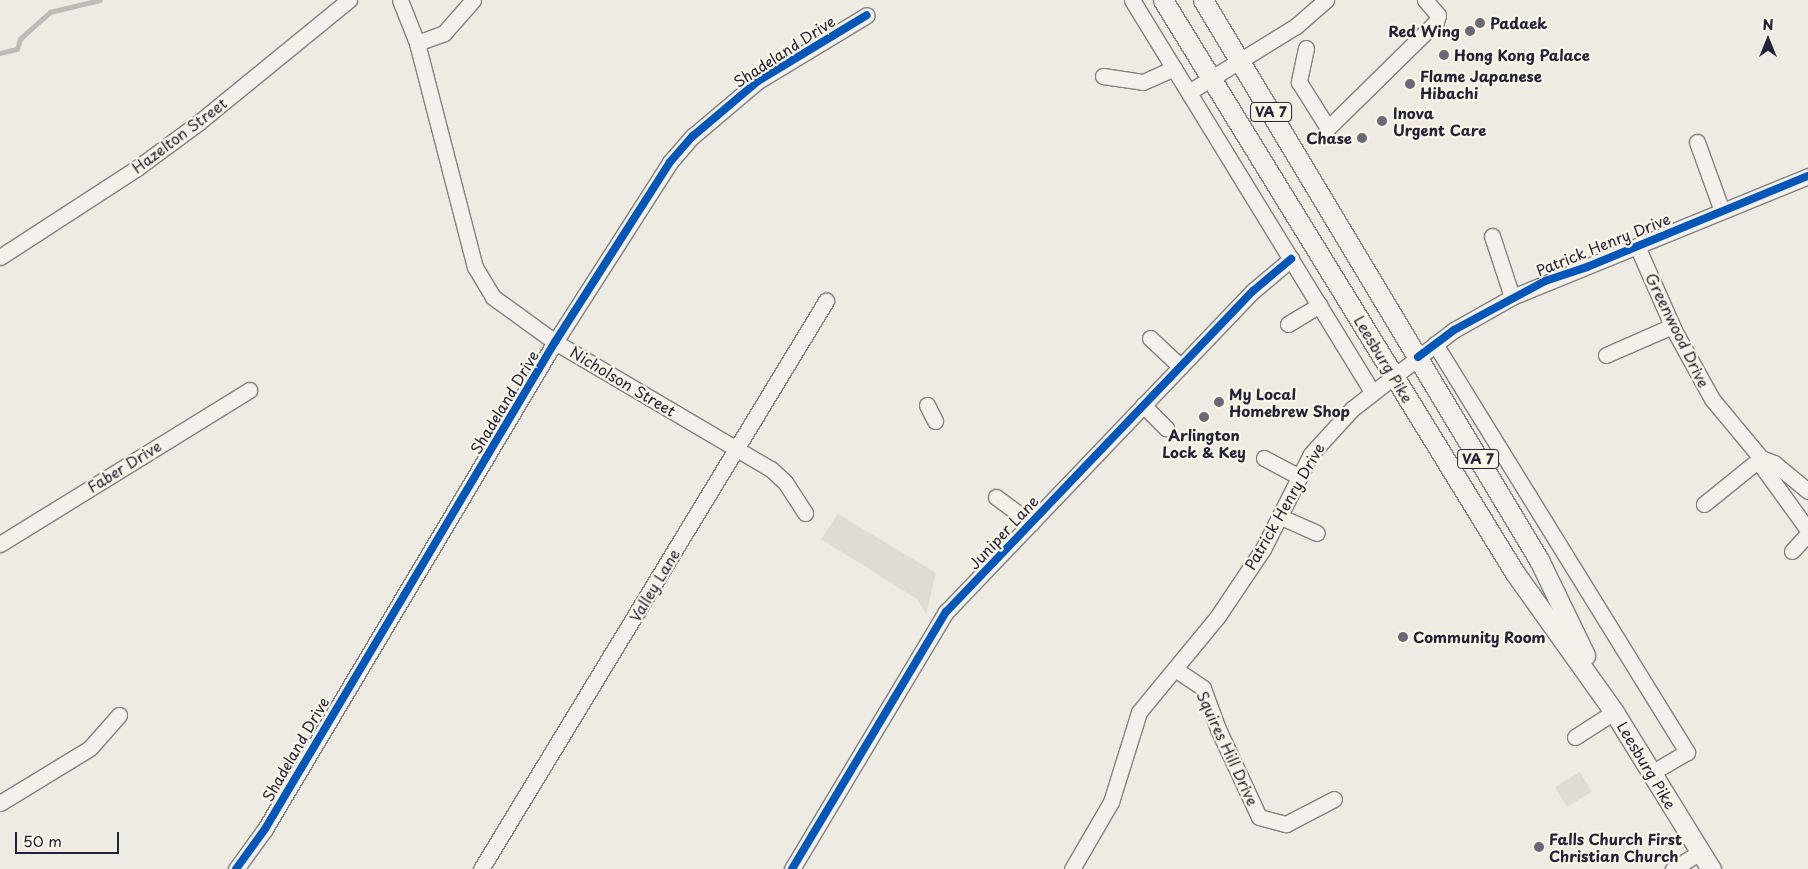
<!DOCTYPE html>
<html>
<head>
<meta charset="utf-8">
<style>
	body { margin:0 }
	#map { position:relative; width:1808px; height:869px; overflow:hidden; background:#eeebe3; font-family:"Playpen Sans",sans-serif }
	div>[style] { position:absolute }
	[style*='--x'] { left:calc(var(--x)*1px); top:calc(var(--y)*1px); width:calc(var(--w)*1px); rotate:calc(var(--a)*1deg) }
	.green>* { inset:0; background:#e0dcd3; transform-origin:0 0 }
	.stream>* { height:4.5px; margin:-2.25px; padding:0 2.25px; transform-origin:2.25px; border-radius:2.25px; background:#c0bbb8 }
	.roads { filter:drop-shadow(1px 0 #828182) drop-shadow(-1px 0 #828182) drop-shadow(0 1px #828182) drop-shadow(0 -1px #828182) }
	.minor>* { height:15px; margin:-7.5px; padding:0 7.5px; transform-origin:7.5px; border-radius:7.5px; background:#f4f1eb }
	.major>* { height:19px; margin:-9.5px; padding:0 9.5px; transform-origin:9.5px; border-radius:9.5px; background:#f4f1eb }
	.cycleway>* { height:8px; margin:-4px; padding:0 4px; transform-origin:4px; border-radius:4px; background:#0057b8 }
	.dots>* { width:14px; height:14px; translate:-50% -50%; box-sizing:border-box; border:2px solid #fcf5e5; border-radius:50% }
	span { translate:-50% -50%; white-space:nowrap; text-align:center; line-height:1.15; -webkit-text-stroke:4.5px #fcf5e5; paint-order:stroke }
	.shield-label span { padding:1px 4px; background:#fcf5e5; border:1px solid; border-radius:4px; -webkit-text-stroke-width:0 }
	.shield-label { font-size:14px; color:#22223b; font-weight:700 }
	.poi-label { font-size:15px; color:#22223b; font-weight:700 }
	.left { translate:0 -50%; text-align:left }
	.right { translate:-100% -50%; text-align:right }
	.street-label { font-size:15px; color:#22223b }
	.north { position:absolute; left:1743px; top:15px; width:50px; height:50px; -webkit-text-stroke:4px #fcf5e5; paint-order:stroke; rotate:0deg; font-size:14px; font-weight:700; line-height:20px; text-align:center; color:#22223b }
	.north::after { content:''; display:block; margin:auto; width:18px; height:22px; background:#22223b; clip-path:polygon(50% 0,100% 100%,50% 72%,0 100%) }
	.scale { position:absolute; left:15px; top:832px; width:104px; height:22px; box-sizing:border-box; border:2px solid #22223b; border-top:0; padding-left:6px; font-size:15px; line-height:18px; white-space:nowrap; color:#22223b; -webkit-text-stroke:4px #fcf5e5; paint-order:stroke }
</style>
</head>
<body>
<div id="map">
	<div class="green">
		<div style="clip-path:polygon(838px 514px,936px 573px,926px 614px,917px 599px,821px 539px)"></div>
		<div style="left:1580px;top:772px;width:23px;height:29px;rotate:59deg"></div>
	</div>
	<div class="stream">
		<div style="--x:0;--y:53;--w:17;--a:-13"></div>
		<div style="--x:17;--y:49;--w:10;--a:-73"></div>
		<div style="--x:20;--y:39;--w:40;--a:-42"></div>
		<div style="--x:50;--y:12;--w:51;--a:-13.5"></div>
	</div>
	<div class="roads">
		<div class="minor">
			<div style="--x:400;--y:0;--w:46;--a:68.4"></div>
			<div style="--x:417;--y:43;--w:231;--a:75.5"></div>
			<div style="--x:475;--y:267;--w:35;--a:59"></div>
			<div style="--x:493;--y:297;--w:77;--a:36"></div>
			<div style="--x:555;--y:342;--w:251;--a:30.5"></div>
			<div style="--x:771;--y:469;--w:19;--a:43"></div>
			<div style="--x:785;--y:482;--w:37;--a:57"></div>
			<div style="--x:1132;--y:0;--w:460;--a:58.5"></div>
			<div style="--x:417;--y:43;--w:29;--a:-20"></div>
			<div style="--x:444;--y:33;--w:44;--a:-48.7"></div>
			<div style="--x:1306;--y:48;--w:35;--a:102"></div>
			<div style="--x:1299;--y:82;--w:54;--a:57.8"></div>
			<div style="--x:1328;--y:128;--w:151;--a:-44.5"></div>
			<div style="--x:1436;--y:22;--w:7;--a:-74"></div>
			<div style="--x:1438;--y:15;--w:20;--a:-131"></div>
			<div style="--x:1103;--y:76;--w:40;--a:8.5"></div>
			<div style="--x:1143;--y:82;--w:34;--a:-24"></div>
			<div style="--x:1189;--y:92;--w:126;--a:-31.7"></div>
			<div style="--x:1296;--y:26;--w:40;--a:-41"></div>
			<div style="--x:1697;--y:142;--w:73;--a:70.1"></div>
			<div style="--x:1492;--y:236;--w:64;--a:71.8"></div>
			<div style="--x:1637;--y:246;--w:92;--a:66.2"></div>
			<div style="--x:1674;--y:330;--w:79;--a:61.2"></div>
			<div style="--x:1712;--y:399;--w:77;--a:50.3"></div>
			<div style="--x:1761;--y:458;--w:14;--a:21"></div>
			<div style="--x:1774;--y:463;--w:44;--a:39.5"></div>
			<div style="--x:0;--y:257;--w:163;--a:-33"></div>
			<div style="--x:137;--y:168;--w:76;--a:-36.4"></div>
			<div style="--x:198;--y:123;--w:195;--a:-39.2"></div>
			<div style="--x:1288;--y:324;--w:37;--a:-31"></div>
			<div style="--x:1150;--y:338;--w:42;--a:43.1"></div>
			<div style="--x:1435;--y:344;--w:480;--a:58.3"></div>
			<div style="--x:1687;--y:752;--w:42;--a:149.7"></div>
			<div style="--x:1606;--y:355;--w:72;--a:-23.7"></div>
			<div style="--x:927;--y:405;--w:18;--a:63"></div>
			<div style="--x:1143;--y:405;--w:33;--a:45"></div>
			<div style="--x:1264;--y:458;--w:40;--a:28"></div>
			<div style="--x:1761;--y:458;--w:7;--a:90"></div>
			<div style="--x:1761;--y:465;--w:80;--a:54.1"></div>
			<div style="--x:996;--y:497;--w:44;--a:36.6"></div>
			<div style="--x:1704;--y:504;--w:73;--a:-38.9"></div>
			<div style="--x:1281;--y:517;--w:39;--a:24"></div>
			<div style="--x:0;--y:544;--w:293;--a:-31.7"></div>
			<div style="--x:1792;--y:551;--w:23;--a:-47"></div>
			<div style="--x:1175;--y:669;--w:34;--a:34"></div>
			<div style="--x:1203;--y:688;--w:44;--a:69.9"></div>
			<div style="--x:1218;--y:729;--w:97;--a:65"></div>
			<div style="--x:1259;--y:817;--w:28;--a:15"></div>
			<div style="--x:1286;--y:824;--w:54;--a:-27.5"></div>
			<div style="--x:1575;--y:737;--w:46;--a:-32.7"></div>
			<div style="--x:0;--y:803;--w:105;--a:-31.4"></div>
			<div style="--x:90;--y:748;--w:44;--a:-48.7"></div>
			<div style="--x:236;--y:869;--w:49;--a:-54.1"></div>
			<div style="--x:265;--y:829;--w:567;--a:-59.23"></div>
			<div style="--x:555;--y:342;--w:214;--a:-57.4"></div>
			<div style="--x:670;--y:162;--w:35;--a:-49"></div>
			<div style="--x:693;--y:136;--w:85;--a:-40.2"></div>
			<div style="--x:758;--y:81;--w:127;--a:-31.2"></div>
			<div style="--x:481;--y:869;--w:665;--a:-58.73"></div>
			<div style="--x:792;--y:869;--w:300;--a:-59.1"></div>
			<div style="--x:946;--y:612;--w:444;--a:-46.3"></div>
			<div style="--x:1253;--y:291;--w:50;--a:-40.1"></div>
			<div style="--x:1072;--y:869;--w:78;--a:-59.8"></div>
			<div style="--x:1111;--y:802;--w:94;--a:-72.7"></div>
			<div style="--x:1139;--y:712;--w:124;--a:-50.5"></div>
			<div style="--x:1218;--y:616;--w:81;--a:-56.1"></div>
			<div style="--x:1263;--y:549;--w:106;--a:-63.2"></div>
			<div style="--x:1311;--y:454;--w:61;--a:-47.7"></div>
			<div style="--x:1352;--y:409;--w:129;--a:-37.8"></div>
			<div style="--x:1454;--y:330;--w:67;--a:-29.6"></div>
			<div style="--x:1512;--y:297;--w:320;--a:-22.2"></div>
			<div style="--x:1673;--y:869;--w:32;--a:-32"></div>
		</div>
		<div class="major">
			<div style="--x:1163;--y:0;--w:672;--a:58.44"></div>
			<div style="--x:1515;--y:573;--w:171;--a:54.5"></div>
			<div style="--x:1614;--y:712;--w:185;--a:58.3"></div>
			<div style="--x:1203;--y:0;--w:653;--a:59.04"></div>
			<div style="--x:1539;--y:560;--w:106;--a:64.2"></div>
		</div>
	</div>
	<div class="cycleway">
		<div style="--x:1418;--y:357;--w:45;--a:-36.9"></div>
		<div style="--x:1454;--y:330;--w:103;--a:-28.3"></div>
		<div style="--x:1545;--y:281;--w:44;--a:-18.4"></div>
		<div style="--x:1587;--y:267;--w:239;--a:-22.4"></div>
		<div style="--x:236;--y:869;--w:49;--a:-54.1"></div>
		<div style="--x:265;--y:829;--w:567;--a:-59.23"></div>
		<div style="--x:555;--y:342;--w:214;--a:-57.4"></div>
		<div style="--x:670;--y:162;--w:35;--a:-49"></div>
		<div style="--x:693;--y:136;--w:85;--a:-40.2"></div>
		<div style="--x:758;--y:81;--w:127;--a:-31.2"></div>
		<div style="--x:792;--y:869;--w:300;--a:-59.1"></div>
		<div style="--x:946;--y:612;--w:444;--a:-46.3"></div>
		<div style="--x:1253;--y:291;--w:50;--a:-40.1"></div>
	</div>
	<div class="dots">
		<div style="left:1480px;top:23px;background:#696876"></div>
		<div style="left:1470px;top:31px;background:#696876"></div>
		<div style="left:1444px;top:55px;background:#696876"></div>
		<div style="left:1410px;top:84px;background:#696876"></div>
		<div style="left:1382px;top:121px;background:#696876"></div>
		<div style="left:1362px;top:138px;background:#696876"></div>
		<div style="left:1219px;top:402px;background:#696876"></div>
		<div style="left:1204px;top:417px;background:#696876"></div>
		<div style="left:1403px;top:637px;background:#696876"></div>
		<div style="left:1539px;top:847px;background:#696876"></div>
	</div>
	<div class="shield-label">
		<span style="left:1271px;top:112px">VA 7</span>
		<span style="left:1478px;top:459px">VA 7</span>
	</div>
	<div class="poi-label">
		<span class="left" style="left:1490px;top:23px">Padaek</span>
		<span class="right" style="left:1460px;top:31px">Red Wing</span>
		<span class="left" style="left:1454px;top:55px">Hong Kong Palace</span>
		<span class="left" style="left:1420px;top:84px">Flame Japanese<br>Hibachi</span>
		<span class="left" style="left:1393px;top:121px">Inova<br>Urgent Care</span>
		<span class="right" style="left:1352px;top:138px">Chase</span>
		<span class="left" style="left:1229px;top:402px">My Local<br>Homebrew Shop</span>
		<span style="left:1204px;top:443px">Arlington<br>Lock &amp; Key</span>
		<span class="left" style="left:1413px;top:637px">Community Room</span>
		<span class="left" style="left:1549px;top:847px">Falls Church First<br>Christian Church</span>
	</div>
	<div class="street-label">
		<span style="left:784px;top:51px;rotate:-33deg">Shadeland Drive</span>
		<span style="left:179px;top:135px;rotate:-37deg">Hazelton Street</span>
		<span style="left:1603px;top:244px;rotate:-22deg">Patrick Henry Drive</span>
		<span style="left:1678px;top:330px;rotate:64deg">Greenwood Drive</span>
		<span style="left:1384px;top:359px;rotate:59deg">Leesburg Pike</span>
		<span style="left:623px;top:381px;rotate:31deg">Nicholson Street</span>
		<span style="left:504px;top:402px;rotate:-59deg">Shadeland Drive</span>
		<span style="left:124px;top:466px;rotate:-32deg">Faber Drive</span>
		<span style="left:1284px;top:506px;rotate:-60deg">Patrick Henry Drive</span>
		<span style="left:1003px;top:532px;rotate:-47deg">Juniper Lane</span>
		<span style="left:654px;top:585px;rotate:-59deg">Valley Lane</span>
		<span style="left:1228px;top:748px;rotate:65deg">Squires Hill Drive</span>
		<span style="left:295px;top:749px;rotate:-60deg">Shadeland Drive</span>
		<span style="left:1647px;top:765px;rotate:59deg">Leesburg Pike</span>
	</div>
	<div class="north">N</div>
	<div class="scale">50 m</div>
</div>
</body>
</html>
